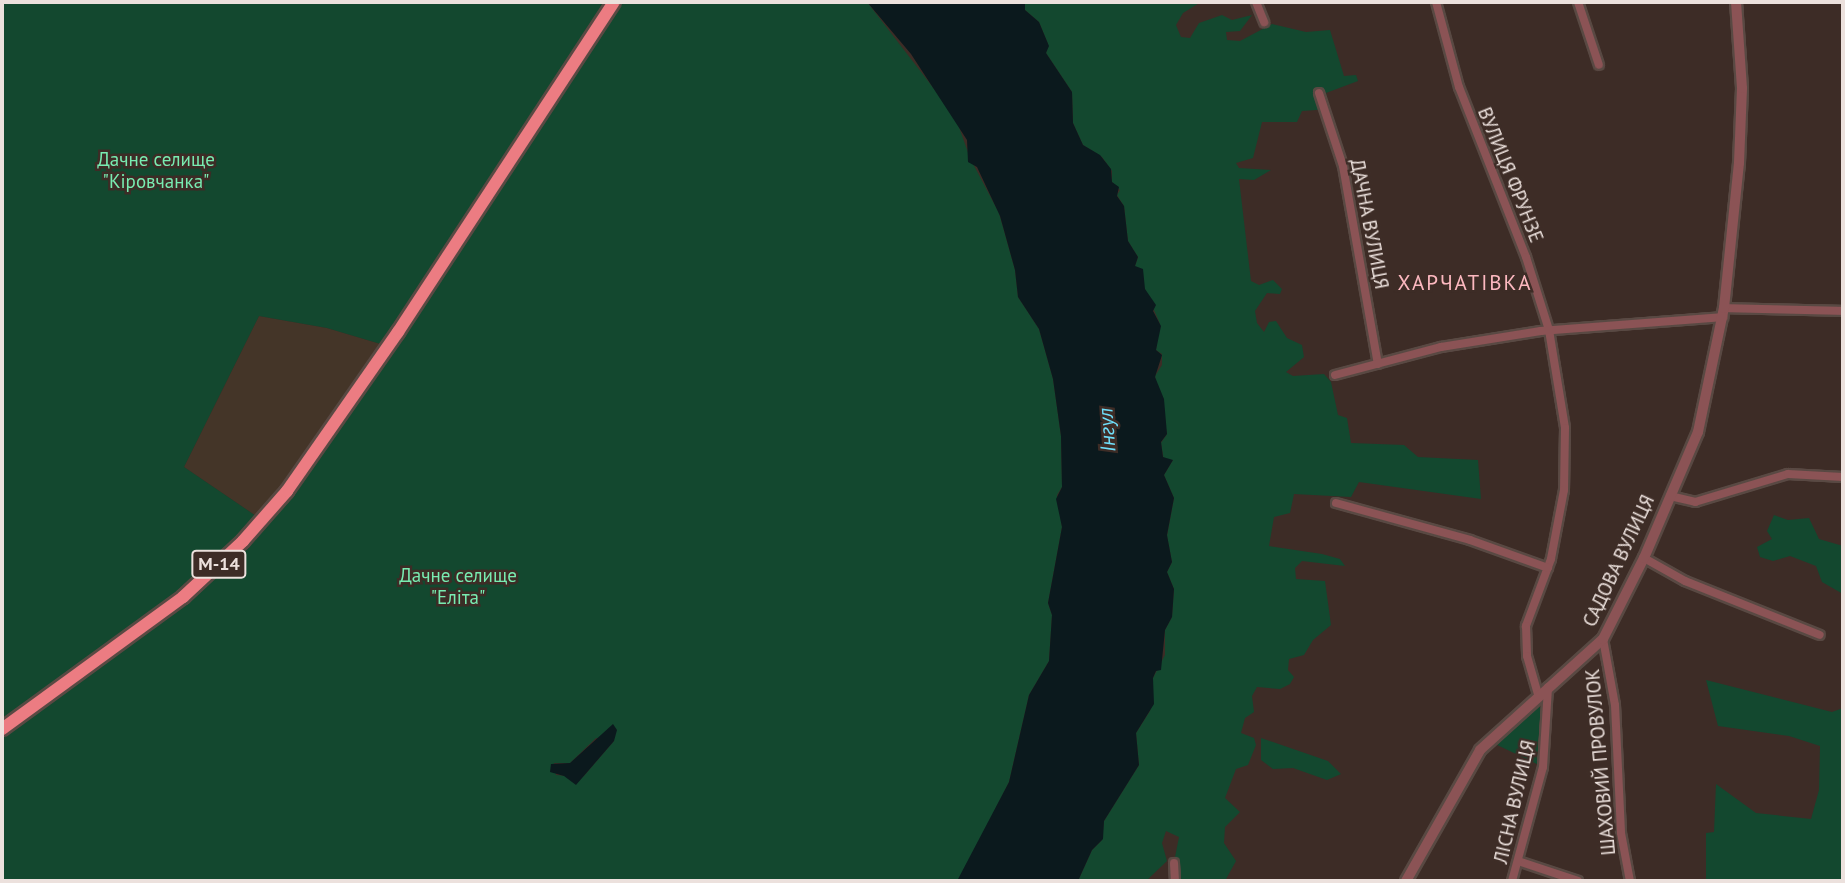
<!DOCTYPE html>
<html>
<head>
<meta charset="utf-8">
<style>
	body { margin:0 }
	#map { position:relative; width:1845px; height:883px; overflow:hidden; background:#3d2c26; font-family:"PT Sans",sans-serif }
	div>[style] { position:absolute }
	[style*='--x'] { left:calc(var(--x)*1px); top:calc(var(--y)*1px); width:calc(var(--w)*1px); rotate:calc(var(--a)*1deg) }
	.commercial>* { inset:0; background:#443528 }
	.green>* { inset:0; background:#13482f }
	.water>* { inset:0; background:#0b191d }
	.roads { filter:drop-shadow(2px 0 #594943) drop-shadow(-2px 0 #594943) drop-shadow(0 2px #594943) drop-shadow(0 -2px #594943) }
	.minor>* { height:8px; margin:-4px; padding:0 4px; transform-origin:4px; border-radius:4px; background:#8b5355 }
	.tertiary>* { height:10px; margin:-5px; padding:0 5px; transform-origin:5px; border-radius:5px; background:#8b5355 }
	.trunk>* { height:12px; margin:-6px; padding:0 6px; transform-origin:6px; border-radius:6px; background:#ec7c82 }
	span { translate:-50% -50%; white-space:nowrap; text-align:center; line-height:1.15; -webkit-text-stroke:5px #3d2c26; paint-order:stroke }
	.shield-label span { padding:2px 5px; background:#3d2c26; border:2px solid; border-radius:5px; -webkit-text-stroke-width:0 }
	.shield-label { font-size:18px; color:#ece1dd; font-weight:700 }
	.park-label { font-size:19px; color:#78ecb1 }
	.street-label { font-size:19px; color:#ece1dd }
	.neighbourhood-label { font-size:21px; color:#fcb8bf; letter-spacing:2px }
	.water-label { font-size:21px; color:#6fdffa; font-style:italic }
	.frame { position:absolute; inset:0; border:4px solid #ece1dd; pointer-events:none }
</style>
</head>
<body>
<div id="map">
	<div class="commercial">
		<div style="clip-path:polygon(259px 316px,327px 328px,384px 345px,259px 518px,184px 467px)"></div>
	</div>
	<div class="green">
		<div style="clip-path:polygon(2px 2px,607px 2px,384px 345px,327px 328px,259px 316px,184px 467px,259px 518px,200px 577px,2px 723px)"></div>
		<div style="clip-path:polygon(evenodd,620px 2px,867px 2px,955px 116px,970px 158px,999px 213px,1015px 270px,1018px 297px,1039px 329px,1053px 379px,1061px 436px,1062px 487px,1057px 495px,1062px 527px,1048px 603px,1052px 615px,1049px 661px,1029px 695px,1009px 782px,963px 874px,957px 881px,2px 881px,2px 734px,186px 601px,275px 513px,346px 418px,620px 2px,596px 738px,614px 741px,583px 777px,556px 775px,554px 763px,570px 763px,596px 738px)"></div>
		<div style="clip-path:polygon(1025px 2px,1201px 2px,1183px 13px,1176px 25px,1181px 37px,1190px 38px,1199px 23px,1222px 15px,1232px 20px,1252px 15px,1240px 31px,1226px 32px,1227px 40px,1240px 41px,1272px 24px,1306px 32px,1330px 30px,1344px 76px,1356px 75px,1358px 81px,1326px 93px,1330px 109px,1302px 111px,1297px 122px,1262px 122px,1253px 158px,1236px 163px,1239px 168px,1271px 170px,1254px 180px,1239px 179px,1251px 281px,1259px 285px,1273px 280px,1282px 289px,1280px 294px,1267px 293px,1255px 311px,1257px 323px,1264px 332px,1269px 322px,1276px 321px,1287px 338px,1302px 345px,1304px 357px,1286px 372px,1293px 376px,1324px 374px,1331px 382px,1338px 415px,1347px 418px,1351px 443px,1404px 445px,1418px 457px,1478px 460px,1481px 499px,1359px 482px,1351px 497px,1294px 494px,1290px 513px,1274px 517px,1269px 546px,1322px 554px,1340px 559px,1345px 566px,1302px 561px,1295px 568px,1296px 579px,1325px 581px,1331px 625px,1313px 640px,1304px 655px,1289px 659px,1288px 670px,1294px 677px,1290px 684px,1280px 689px,1257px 687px,1252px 696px,1254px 712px,1245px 718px,1241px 733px,1254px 738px,1256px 745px,1248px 765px,1236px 769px,1225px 798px,1240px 812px,1225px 827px,1224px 843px,1236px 861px,1225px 881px,1181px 881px,1175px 857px,1179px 837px,1166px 831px,1162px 843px,1167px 861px,1146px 881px,1078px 881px,1092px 850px,1102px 840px,1104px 821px,1139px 765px,1136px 733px,1150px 711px,1153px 678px,1165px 655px,1165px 630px,1172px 617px,1174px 589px,1167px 572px,1172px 562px,1167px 536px,1174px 498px,1164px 475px,1173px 460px,1164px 461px,1161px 443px,1167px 434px,1155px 376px,1162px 365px,1162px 354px,1156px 350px,1160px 324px,1135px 266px,1138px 257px,1128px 241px,1124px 206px,1117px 195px,1120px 190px,1112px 182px,1112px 171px,1102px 157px,1083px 145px,1073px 123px,1072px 92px,1046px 53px,1048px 44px,1039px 22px,1025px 10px)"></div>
		<div style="clip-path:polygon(1774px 515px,1788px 520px,1809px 518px,1819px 539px,1843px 546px,1843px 594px,1822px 582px,1816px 566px,1790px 556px,1773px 561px,1760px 557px,1757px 547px,1772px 539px,1767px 531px)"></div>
		<div style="clip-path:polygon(1706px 680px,1832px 712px,1843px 708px,1843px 881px,1706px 881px,1706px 833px,1714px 832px,1716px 784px,1756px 813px,1811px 819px,1819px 790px,1820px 746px,1789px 736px,1718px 726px)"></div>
		<div style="clip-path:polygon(1536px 704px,1543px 709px,1541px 766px,1493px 743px)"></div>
		<div style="clip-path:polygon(1261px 738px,1328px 761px,1341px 774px,1327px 780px,1293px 768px,1273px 769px,1261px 760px)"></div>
	</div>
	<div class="water">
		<div style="clip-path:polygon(867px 2px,1025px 2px,1025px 10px,1039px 22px,1049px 46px,1046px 53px,1072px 92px,1073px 123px,1083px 145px,1100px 155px,1111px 169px,1112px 182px,1119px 187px,1117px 196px,1124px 206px,1128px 241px,1138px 257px,1135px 266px,1143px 269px,1145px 289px,1156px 305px,1153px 311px,1161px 326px,1156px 350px,1162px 355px,1155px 377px,1164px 399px,1167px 434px,1161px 442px,1163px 457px,1173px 460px,1164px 475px,1174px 498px,1167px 535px,1172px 562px,1167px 572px,1174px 589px,1172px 617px,1165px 630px,1161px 670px,1156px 671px,1153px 678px,1154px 704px,1136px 733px,1139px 765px,1104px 821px,1103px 839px,1092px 850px,1078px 881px,957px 881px,1009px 782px,1029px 695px,1049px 661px,1052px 615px,1048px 603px,1062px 527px,1056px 499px,1062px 487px,1061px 436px,1053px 379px,1039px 329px,1018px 297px,1015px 270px,1000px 216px,977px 167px,968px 162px,967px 140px,911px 54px)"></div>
		<div style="clip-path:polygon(613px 724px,617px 730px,614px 741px,576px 785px,564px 776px,550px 772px,551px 764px,570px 763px)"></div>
	</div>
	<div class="roads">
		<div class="minor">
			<div style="--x:1256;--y:2;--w:22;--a:68"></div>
			<div style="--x:1436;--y:2;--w:88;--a:74.9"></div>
			<div style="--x:1459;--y:87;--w:183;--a:68.5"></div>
			<div style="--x:1526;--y:257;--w:77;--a:72.5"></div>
			<div style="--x:1549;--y:330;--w:99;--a:80.7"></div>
			<div style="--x:1565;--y:428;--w:62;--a:90.9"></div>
			<div style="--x:1564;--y:490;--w:70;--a:100.7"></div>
			<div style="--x:1551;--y:559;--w:72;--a:110.5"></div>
			<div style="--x:1526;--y:626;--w:30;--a:88"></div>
			<div style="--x:1527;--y:656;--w:40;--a:74"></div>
			<div style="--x:1578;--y:2;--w:66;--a:71.6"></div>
			<div style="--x:1319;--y:93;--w:77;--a:71.8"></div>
			<div style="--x:1343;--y:166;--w:201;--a:80"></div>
			<div style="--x:1724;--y:308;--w:119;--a:1.4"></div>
			<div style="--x:1335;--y:375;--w:110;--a:-14.8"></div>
			<div style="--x:1441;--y:347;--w:101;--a:-9.1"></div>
			<div style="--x:1541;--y:331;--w:183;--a:-4.4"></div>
			<div style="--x:1670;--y:496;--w:26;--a:13"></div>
			<div style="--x:1695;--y:502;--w:97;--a:-16.8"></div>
			<div style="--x:1788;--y:474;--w:55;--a:3.1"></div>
			<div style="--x:1336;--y:503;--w:139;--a:15.4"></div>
			<div style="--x:1470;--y:540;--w:83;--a:19.7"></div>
			<div style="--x:1644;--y:558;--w:47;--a:29.3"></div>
			<div style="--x:1685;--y:581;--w:145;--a:21.8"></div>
			<div style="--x:1603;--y:639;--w:67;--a:79.7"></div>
			<div style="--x:1615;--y:705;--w:128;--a:87.3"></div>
			<div style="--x:1621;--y:833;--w:49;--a:79.4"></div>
			<div style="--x:1518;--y:861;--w:63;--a:18.4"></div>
			<div style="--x:1174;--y:863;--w:18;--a:87"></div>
			<div style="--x:1512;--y:881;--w:118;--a:-74.8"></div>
			<div style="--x:1543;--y:767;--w:80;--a:-86.4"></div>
		</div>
		<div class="tertiary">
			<div style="--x:1406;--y:881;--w:150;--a:-60.5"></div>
			<div style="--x:1480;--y:750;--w:166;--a:-42.1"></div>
			<div style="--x:1603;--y:639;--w:91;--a:-63.2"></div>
			<div style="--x:1644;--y:558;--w:137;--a:-66.8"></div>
			<div style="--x:1698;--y:432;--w:127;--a:-78.2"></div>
			<div style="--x:1724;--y:308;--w:146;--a:-84.1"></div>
			<div style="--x:1739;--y:163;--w:75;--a:-87.7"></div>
			<div style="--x:1742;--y:88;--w:86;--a:-94"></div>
		</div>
		<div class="trunk">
			<div style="--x:2;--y:729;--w:224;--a:-36.1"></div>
			<div style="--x:183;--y:597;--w:82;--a:-43"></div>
			<div style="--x:243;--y:541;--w:67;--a:-48.7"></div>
			<div style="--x:287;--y:491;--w:194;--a:-55.1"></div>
			<div style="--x:398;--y:332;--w:394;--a:-56.8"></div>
		</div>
	</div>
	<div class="shield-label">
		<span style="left:219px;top:564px">М-14</span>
	</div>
	<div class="park-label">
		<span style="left:156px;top:171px">Дачне селище<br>"Кіровчанка"</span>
		<span style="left:458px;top:587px">Дачне селище<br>"Еліта"</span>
	</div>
	<div class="street-label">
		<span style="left:1510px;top:175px;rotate:68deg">ВУЛИЦЯ ФРУНЗЕ</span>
		<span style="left:1369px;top:224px;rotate:79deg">ДАЧНА ВУЛИЦЯ</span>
		<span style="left:1619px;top:561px;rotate:-65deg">САДОВА ВУЛИЦЯ</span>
		<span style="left:1601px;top:762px;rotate:-95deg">ШАХОВИЙ ПРОВУЛОК</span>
		<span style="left:1515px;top:802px;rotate:-77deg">ЛІСНА ВУЛИЦЯ</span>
	</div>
	<div class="neighbourhood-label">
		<span style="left:1465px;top:283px">ХАРЧАТІВКА</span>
	</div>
	<div class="water-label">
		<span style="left:1107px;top:430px;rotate:-94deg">Інгул</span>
	</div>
	<div class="frame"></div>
</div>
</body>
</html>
